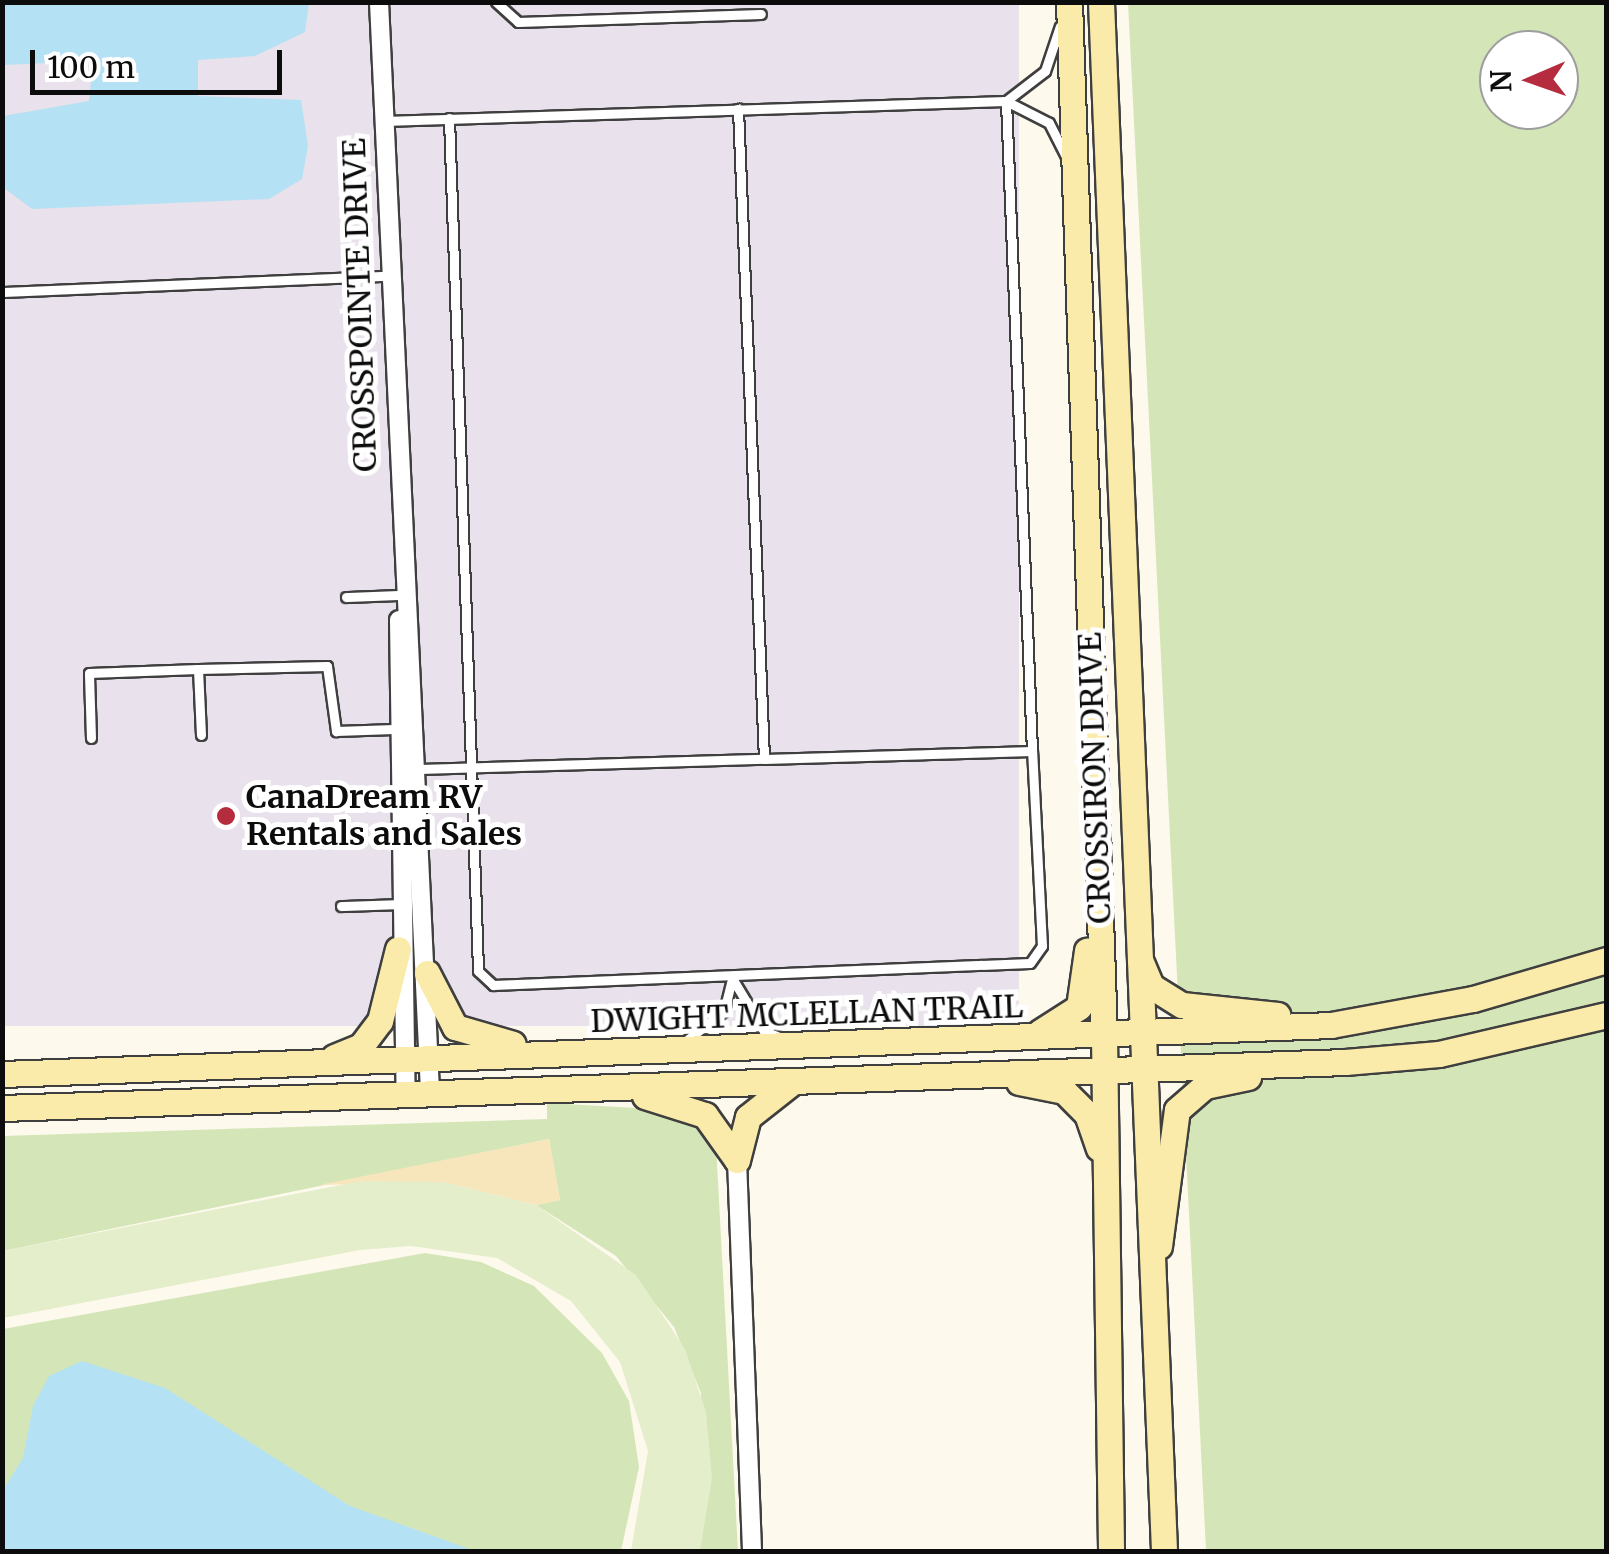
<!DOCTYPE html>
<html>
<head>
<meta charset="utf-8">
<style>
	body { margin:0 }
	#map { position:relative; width:1609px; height:1554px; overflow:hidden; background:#fef9ed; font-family:Merriweather,serif }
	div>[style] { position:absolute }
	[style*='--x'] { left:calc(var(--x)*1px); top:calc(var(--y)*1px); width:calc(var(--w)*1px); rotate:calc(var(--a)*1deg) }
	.industrial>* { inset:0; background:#e9e1eb; transform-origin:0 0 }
	.green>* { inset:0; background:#d4e6b8 }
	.sand>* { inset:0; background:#f7e5bb }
	.pitch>* { inset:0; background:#e4eeca }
	.water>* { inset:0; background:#b4e1f3 }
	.roads { filter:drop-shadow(2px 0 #3f3f3f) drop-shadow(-2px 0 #3f3f3f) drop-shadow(0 2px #3f3f3f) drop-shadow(0 -2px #3f3f3f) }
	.lane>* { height:9px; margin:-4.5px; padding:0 4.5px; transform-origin:4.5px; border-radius:4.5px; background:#fff }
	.street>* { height:18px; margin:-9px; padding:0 9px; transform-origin:9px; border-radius:9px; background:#fff }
	.secondary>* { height:25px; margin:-12.5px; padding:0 12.5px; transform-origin:12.5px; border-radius:12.5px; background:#fbebab }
	.dots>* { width:28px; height:28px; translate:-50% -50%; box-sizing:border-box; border:5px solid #fff; border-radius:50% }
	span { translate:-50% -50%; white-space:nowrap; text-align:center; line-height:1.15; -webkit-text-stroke:10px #fff; paint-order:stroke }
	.street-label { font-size:32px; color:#0c0c0c }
	.poi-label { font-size:32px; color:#0c0c0c; font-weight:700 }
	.left { translate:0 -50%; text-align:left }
	.frame { position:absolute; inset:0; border:5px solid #0c0c0c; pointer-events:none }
	.north { position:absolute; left:1479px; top:30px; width:100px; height:100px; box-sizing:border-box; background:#fff; border:2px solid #9e9e9e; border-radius:50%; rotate:268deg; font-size:28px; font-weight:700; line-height:40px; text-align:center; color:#0c0c0c }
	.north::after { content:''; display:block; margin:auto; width:35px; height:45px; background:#b52c3e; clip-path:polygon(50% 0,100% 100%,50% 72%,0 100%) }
	.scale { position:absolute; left:30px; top:50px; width:252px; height:45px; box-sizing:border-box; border:5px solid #0c0c0c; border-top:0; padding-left:12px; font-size:30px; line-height:35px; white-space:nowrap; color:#0c0c0c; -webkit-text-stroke:8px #fff; paint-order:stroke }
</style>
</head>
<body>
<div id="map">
	<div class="industrial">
		<div style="left:2px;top:3px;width:1017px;height:1023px"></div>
	</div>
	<div class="green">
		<div style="clip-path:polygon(evenodd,1128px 3px,1606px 3px,1606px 1551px,1206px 1551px,1128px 3px,1499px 50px,1559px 50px,1559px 110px,1499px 110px,1499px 50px)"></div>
		<div style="clip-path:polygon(547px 1103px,673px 1110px,697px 1119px,716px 1145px,738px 1551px,699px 1551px,701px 1393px,674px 1327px,616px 1256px,536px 1205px,560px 1200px,549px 1139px,3px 1251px,2px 1136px,547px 1119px)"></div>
		<div style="clip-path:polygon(425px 1253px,481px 1262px,534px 1286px,602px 1353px,629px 1401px,639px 1467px,621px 1551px,3px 1552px,3px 1329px)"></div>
	</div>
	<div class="sand">
		<div style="clip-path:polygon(549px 1139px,560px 1200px,536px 1205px,444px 1182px,319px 1185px)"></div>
	</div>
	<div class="pitch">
		<div style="clip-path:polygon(361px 1181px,444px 1182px,536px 1205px,636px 1275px,685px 1349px,706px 1412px,712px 1478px,700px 1551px,631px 1551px,648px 1451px,620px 1362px,571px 1301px,497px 1258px,411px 1246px,360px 1250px,3px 1318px,3px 1251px)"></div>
	</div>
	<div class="water">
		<div style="clip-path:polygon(3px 2px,309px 3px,305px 32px,255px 56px,198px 60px,198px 96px,301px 100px,308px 146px,302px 179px,269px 199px,32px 209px,4px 188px,3px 116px,89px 101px,93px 61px,3px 65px)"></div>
		<div style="clip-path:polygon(82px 1361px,165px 1388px,350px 1506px,475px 1551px,3px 1551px,3px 1490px,23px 1458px,33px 1406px,49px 1376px)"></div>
	</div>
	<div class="roads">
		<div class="lane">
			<div style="--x:496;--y:2;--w:30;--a:42"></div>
			<div style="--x:518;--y:22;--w:243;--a:-1.9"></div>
			<div style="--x:1006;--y:101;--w:651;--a:87.71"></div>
			<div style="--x:1006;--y:101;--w:49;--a:-37.6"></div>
			<div style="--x:1045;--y:71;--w:47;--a:-71.6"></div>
			<div style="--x:449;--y:118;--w:853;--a:88.05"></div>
			<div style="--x:478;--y:971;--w:21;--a:43"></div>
			<div style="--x:493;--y:985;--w:537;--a:-2.35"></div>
			<div style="--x:1030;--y:963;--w:21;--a:-55"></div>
			<div style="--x:1042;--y:946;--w:195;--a:-92.9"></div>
			<div style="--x:1032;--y:751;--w:268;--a:178.3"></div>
			<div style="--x:384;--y:121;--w:622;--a:-1.84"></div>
			<div style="--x:1006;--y:101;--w:48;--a:27.1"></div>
			<div style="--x:1049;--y:123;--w:36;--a:63"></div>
			<div style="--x:2;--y:292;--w:387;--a:-2.4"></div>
			<div style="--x:346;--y:597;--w:54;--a:-2.1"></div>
			<div style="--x:201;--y:735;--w:66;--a:-92.6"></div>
			<div style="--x:198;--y:669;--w:129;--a:-1.3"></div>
			<div style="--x:327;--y:666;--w:66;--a:82.1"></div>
			<div style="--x:336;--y:731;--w:58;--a:-2"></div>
			<div style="--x:91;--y:738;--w:65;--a:-91.8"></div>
			<div style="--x:89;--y:673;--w:109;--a:-2.1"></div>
			<div style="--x:419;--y:769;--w:345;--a:-1.7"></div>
			<div style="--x:764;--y:759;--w:651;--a:-92.29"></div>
			<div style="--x:341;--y:906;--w:56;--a:-2"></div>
			<div style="--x:732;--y:978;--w:62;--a:58.9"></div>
			<div style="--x:764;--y:1031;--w:17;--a:21"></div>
			<div style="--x:687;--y:1040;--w:47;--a:-38.1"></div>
			<div style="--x:724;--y:1011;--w:34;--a:-76"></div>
		</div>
		<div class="street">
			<div style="--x:379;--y:2;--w:1092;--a:87.32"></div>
			<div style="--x:399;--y:620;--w:474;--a:89.2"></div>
			<div style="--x:737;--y:1160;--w:392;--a:87.8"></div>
		</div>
		<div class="secondary">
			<div style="--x:1069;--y:2;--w:1034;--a:88.06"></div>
			<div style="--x:1104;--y:1035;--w:517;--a:89.22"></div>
			<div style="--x:1101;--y:2;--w:1551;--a:87.67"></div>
			<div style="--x:1140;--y:960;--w:28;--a:67"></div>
			<div style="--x:1151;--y:986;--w:36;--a:32"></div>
			<div style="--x:1182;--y:1005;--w:96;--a:6"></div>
			<div style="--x:427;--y:973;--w:61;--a:62.6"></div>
			<div style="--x:455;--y:1027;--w:60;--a:16.3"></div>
			<div style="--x:1040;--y:1032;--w:46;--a:-32.7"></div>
			<div style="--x:1079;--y:1007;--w:57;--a:-81.9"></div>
			<div style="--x:334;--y:1057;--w:29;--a:-22"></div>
			<div style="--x:361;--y:1046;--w:31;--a:-53"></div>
			<div style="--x:380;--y:1021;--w:74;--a:-76"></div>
			<div style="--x:2;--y:1074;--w:1330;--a:-2.11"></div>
			<div style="--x:1331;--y:1025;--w:144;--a:-10.4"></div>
			<div style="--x:1473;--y:999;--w:139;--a:-16.3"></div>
			<div style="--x:1019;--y:1082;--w:46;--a:11.3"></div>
			<div style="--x:1064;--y:1091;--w:33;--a:45"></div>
			<div style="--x:1087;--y:1114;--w:36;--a:71"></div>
			<div style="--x:645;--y:1096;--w:63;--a:17.6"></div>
			<div style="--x:705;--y:1115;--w:55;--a:54.6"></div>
			<div style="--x:2;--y:1108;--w:1344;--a:-1.96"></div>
			<div style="--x:1345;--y:1062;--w:94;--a:-4.9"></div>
			<div style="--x:1439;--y:1054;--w:171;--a:-13.1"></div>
			<div style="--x:737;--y:1160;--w:44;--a:-75.7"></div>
			<div style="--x:748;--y:1117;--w:55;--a:-38.3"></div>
			<div style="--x:1159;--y:1246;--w:137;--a:-82.5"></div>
			<div style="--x:1177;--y:1110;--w:37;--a:-41"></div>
			<div style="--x:1205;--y:1086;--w:44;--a:-11.8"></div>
		</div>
	</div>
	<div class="dots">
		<div style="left:226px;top:816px;background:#b52c3e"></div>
	</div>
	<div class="street-label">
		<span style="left:360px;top:305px;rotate:-92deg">CROSSPOINTE DRIVE</span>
		<span style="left:1095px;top:778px;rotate:-92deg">CROSSIRON DRIVE</span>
		<span style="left:807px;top:1014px;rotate:-2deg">DWIGHT MCLELLAN TRAIL</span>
	</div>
	<div class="poi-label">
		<span class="left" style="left:246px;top:816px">CanaDream RV<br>Rentals and Sales</span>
	</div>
	<div class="frame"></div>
	<div class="north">N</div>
	<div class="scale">100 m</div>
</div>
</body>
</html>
